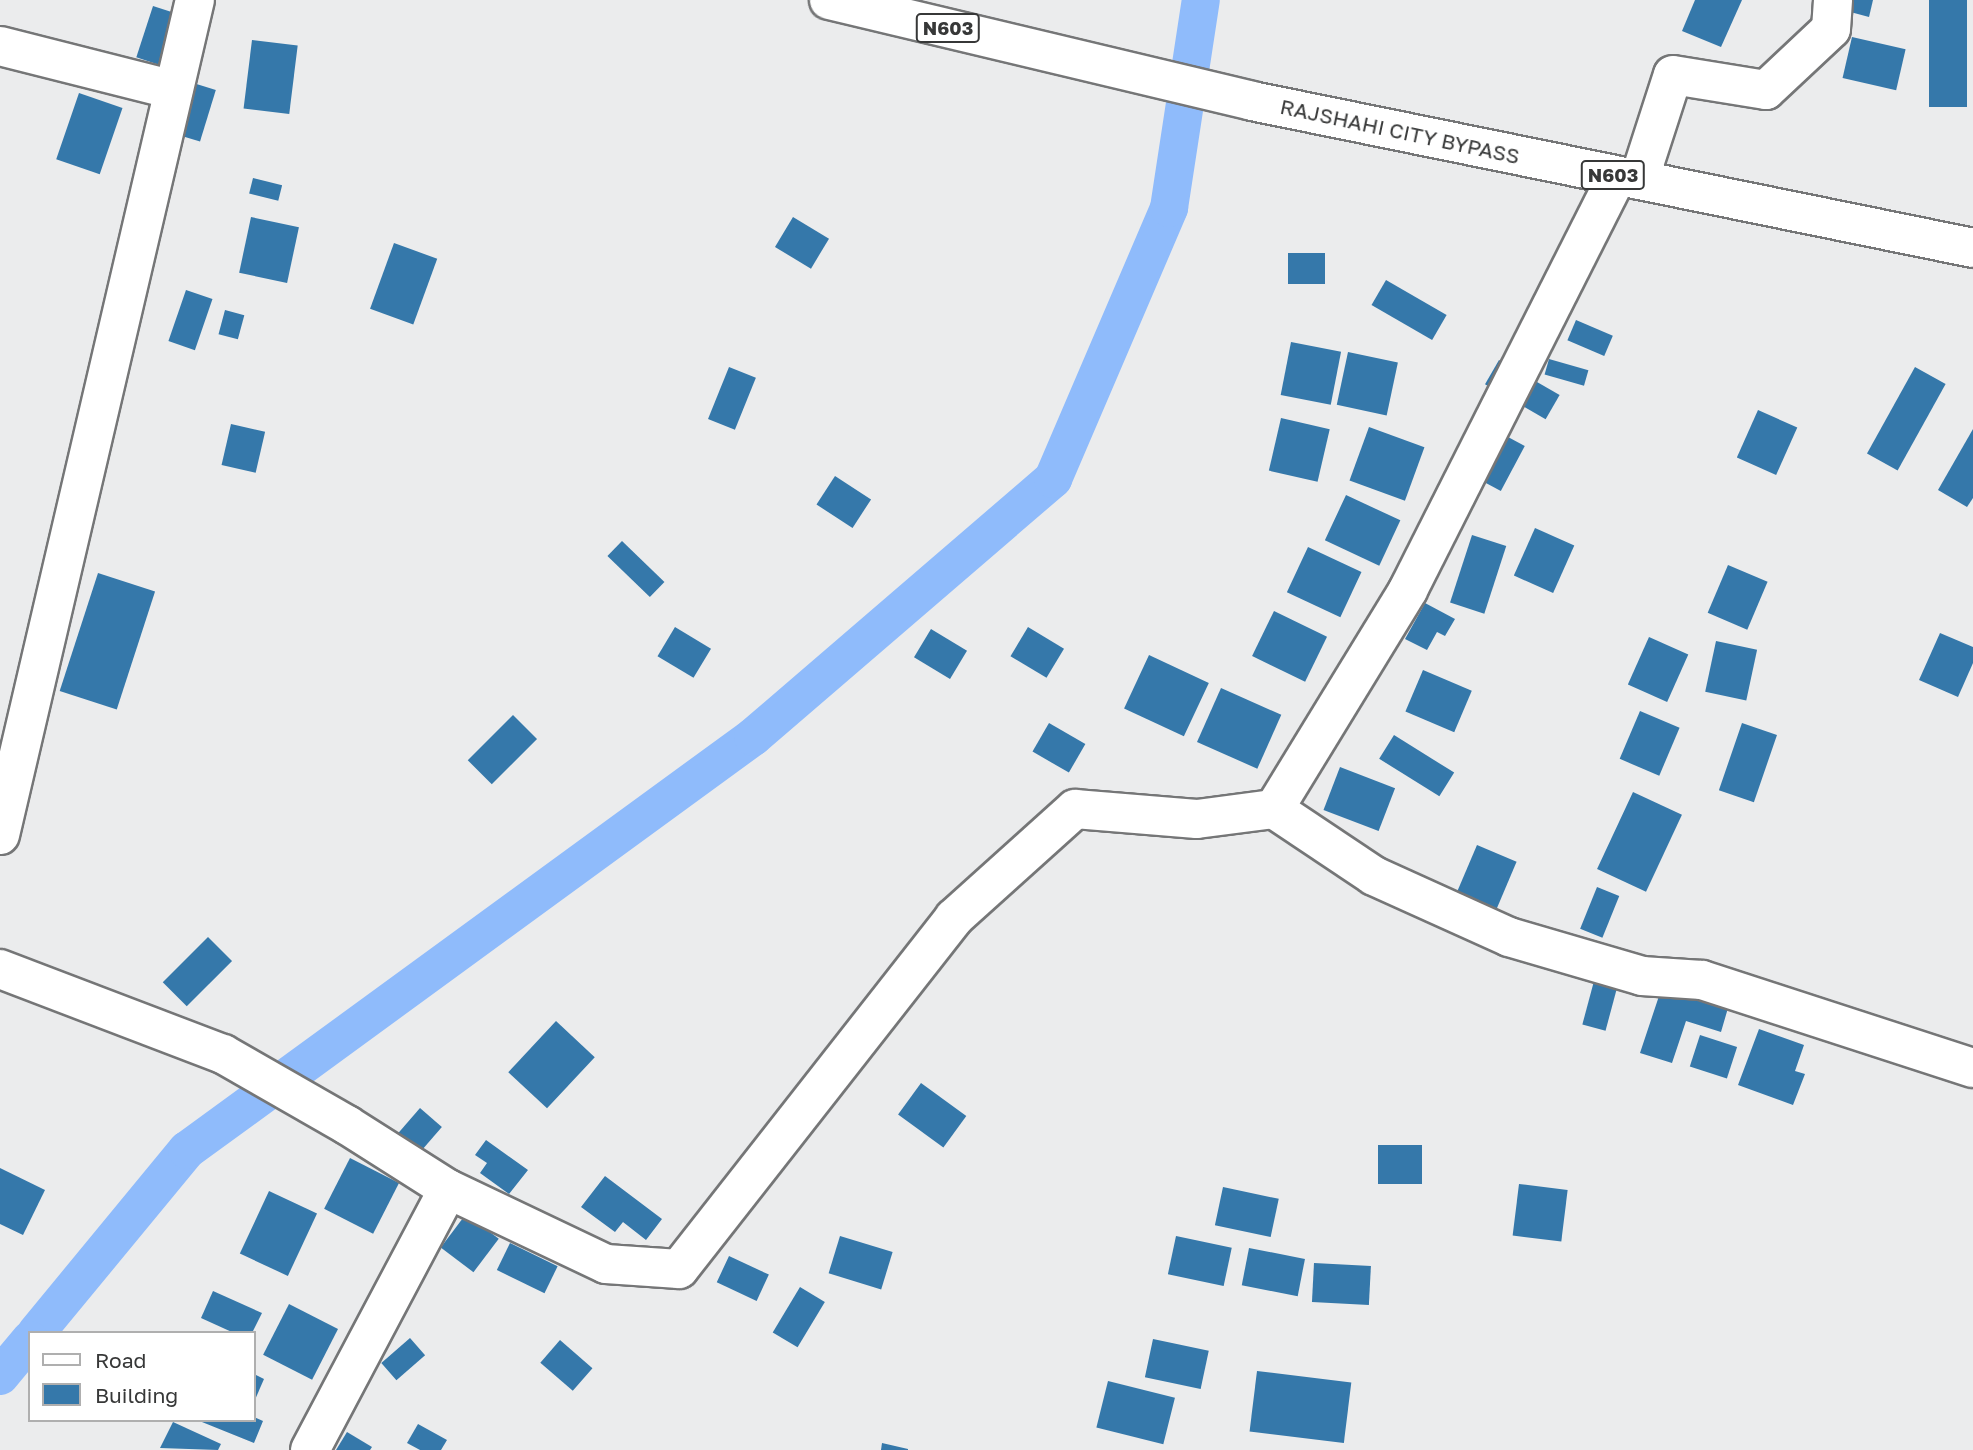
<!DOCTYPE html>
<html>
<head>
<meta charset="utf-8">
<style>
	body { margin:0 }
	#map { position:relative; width:1973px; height:1450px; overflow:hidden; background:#ebeced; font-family:"Golos Text",sans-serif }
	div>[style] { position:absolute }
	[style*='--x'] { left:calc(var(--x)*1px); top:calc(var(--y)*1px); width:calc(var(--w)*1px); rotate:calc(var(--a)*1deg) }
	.canal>* { height:38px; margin:-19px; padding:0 19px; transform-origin:19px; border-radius:19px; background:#8fbbfb }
	.building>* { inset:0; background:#3578aa; transform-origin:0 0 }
	.roads { filter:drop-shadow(2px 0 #757677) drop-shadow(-2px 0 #757677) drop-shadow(0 2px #757677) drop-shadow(0 -2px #757677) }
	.street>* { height:38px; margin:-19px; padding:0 19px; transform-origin:19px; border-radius:19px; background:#fff }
	.highway>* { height:38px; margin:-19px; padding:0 19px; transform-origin:19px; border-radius:19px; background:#fff }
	span { translate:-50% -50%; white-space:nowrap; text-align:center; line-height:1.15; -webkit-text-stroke:7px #fff; paint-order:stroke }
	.shield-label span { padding:2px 5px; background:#fff; border:2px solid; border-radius:5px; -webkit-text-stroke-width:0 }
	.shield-label { font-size:19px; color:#373838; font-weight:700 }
	.street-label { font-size:21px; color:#373838 }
	.legend { position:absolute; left:28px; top:1331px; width:228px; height:91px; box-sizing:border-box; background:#fff; border:2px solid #afafaf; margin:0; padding:9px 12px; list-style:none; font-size:21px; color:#373838 }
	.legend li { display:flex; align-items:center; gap:14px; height:35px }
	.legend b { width:35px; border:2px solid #afafaf }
</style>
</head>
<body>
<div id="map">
	<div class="canal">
		<div style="--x:36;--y:1333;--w:237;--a:-50.5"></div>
		<div style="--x:187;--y:1150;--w:701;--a:-36.12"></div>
		<div style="--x:753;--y:737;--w:396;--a:-40.7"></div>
		<div style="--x:1053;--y:479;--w:295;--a:-66.8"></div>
		<div style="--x:1169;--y:208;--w:210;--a:-81.3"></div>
		<div style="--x:0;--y:1376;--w:47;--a:-50.2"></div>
	</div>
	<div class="building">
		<div style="clip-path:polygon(1695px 0,1742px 0,1721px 47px,1682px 31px)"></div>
		<div style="clip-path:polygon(1830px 0,1873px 0,1869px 17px,1828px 6px)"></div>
		<div style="left:1929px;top:0;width:38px;height:107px"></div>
		<div style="left:153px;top:6px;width:26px;height:54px;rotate:18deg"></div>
		<div style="left:1852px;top:37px;width:55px;height:42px;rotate:13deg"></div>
		<div style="left:252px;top:40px;width:46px;height:69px;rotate:7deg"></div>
		<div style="left:190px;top:82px;width:27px;height:54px;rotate:17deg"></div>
		<div style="left:79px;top:93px;width:46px;height:70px;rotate:19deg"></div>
		<div style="left:253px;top:178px;width:30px;height:16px;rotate:14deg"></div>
		<div style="left:251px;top:217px;width:49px;height:57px;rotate:12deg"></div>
		<div style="left:793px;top:217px;width:42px;height:35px;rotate:31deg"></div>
		<div style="left:394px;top:243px;width:46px;height:70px;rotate:20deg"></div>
		<div style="left:1288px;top:253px;width:37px;height:31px"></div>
		<div style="left:1386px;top:280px;width:70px;height:29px;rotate:30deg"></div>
		<div style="left:186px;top:290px;width:28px;height:54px;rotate:19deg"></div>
		<div style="left:225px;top:310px;width:20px;height:25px;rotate:15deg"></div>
		<div style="left:1576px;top:320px;width:40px;height:22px;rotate:23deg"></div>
		<div style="left:1291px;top:342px;width:51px;height:54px;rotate:11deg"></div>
		<div style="left:1348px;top:352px;width:51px;height:54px;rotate:12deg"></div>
		<div style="left:1549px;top:359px;width:41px;height:16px;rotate:16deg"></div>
		<div style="left:1499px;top:360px;width:70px;height:28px;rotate:30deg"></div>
		<div style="left:729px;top:367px;width:29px;height:56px;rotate:22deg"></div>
		<div style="left:1915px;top:367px;width:35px;height:99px;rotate:29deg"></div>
		<div style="left:1758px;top:410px;width:43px;height:52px;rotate:24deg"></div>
		<div style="left:1281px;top:418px;width:50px;height:54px;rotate:13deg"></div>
		<div style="left:231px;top:424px;width:35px;height:42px;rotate:13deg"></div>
		<div style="left:1369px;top:427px;width:59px;height:57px;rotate:20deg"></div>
		<div style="clip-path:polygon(1973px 429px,1973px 498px,1967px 507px,1938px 490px)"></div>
		<div style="left:1508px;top:437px;width:19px;height:51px;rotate:28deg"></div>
		<div style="left:835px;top:476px;width:43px;height:34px;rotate:33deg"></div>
		<div style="left:1346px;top:495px;width:60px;height:50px;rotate:25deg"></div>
		<div style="left:1535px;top:528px;width:43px;height:52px;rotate:24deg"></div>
		<div style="left:1472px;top:535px;width:36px;height:71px;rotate:18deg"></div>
		<div style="left:622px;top:541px;width:59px;height:21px;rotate:44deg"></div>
		<div style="left:1308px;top:547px;width:59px;height:50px;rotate:25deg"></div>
		<div style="left:1728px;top:565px;width:43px;height:52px;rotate:23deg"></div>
		<div style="left:98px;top:573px;width:60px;height:124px;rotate:18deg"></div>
		<div style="clip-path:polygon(1425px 603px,1455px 619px,1445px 636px,1437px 632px,1427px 650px,1405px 639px)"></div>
		<div style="left:1274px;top:611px;width:59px;height:50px;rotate:26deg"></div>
		<div style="left:675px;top:627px;width:42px;height:34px;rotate:31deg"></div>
		<div style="left:1028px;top:627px;width:42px;height:34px;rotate:31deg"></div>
		<div style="left:931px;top:629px;width:42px;height:33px;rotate:31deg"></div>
		<div style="clip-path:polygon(1940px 633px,1973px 647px,1973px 663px,1958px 697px,1919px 680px)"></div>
		<div style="left:1649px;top:637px;width:43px;height:52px;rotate:24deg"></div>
		<div style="left:1716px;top:641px;width:42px;height:52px;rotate:12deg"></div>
		<div style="left:1149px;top:655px;width:66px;height:59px;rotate:25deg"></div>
		<div style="left:1423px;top:670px;width:53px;height:45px;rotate:23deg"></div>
		<div style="left:1221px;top:688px;width:66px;height:59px;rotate:24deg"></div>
		<div style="left:1640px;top:711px;width:43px;height:52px;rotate:23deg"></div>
		<div style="left:513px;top:715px;width:34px;height:64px;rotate:45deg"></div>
		<div style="left:1049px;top:723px;width:42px;height:33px;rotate:30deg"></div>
		<div style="left:1742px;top:723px;width:37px;height:71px;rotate:19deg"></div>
		<div style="left:1394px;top:735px;width:71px;height:28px;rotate:32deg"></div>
		<div style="left:1340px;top:767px;width:59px;height:46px;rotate:21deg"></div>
		<div style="left:1633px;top:792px;width:54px;height:85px;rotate:25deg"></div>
		<div style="left:1477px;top:845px;width:43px;height:52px;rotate:23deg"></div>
		<div style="left:1597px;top:887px;width:24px;height:45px;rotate:22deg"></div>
		<div style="left:208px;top:937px;width:34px;height:64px;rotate:45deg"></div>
		<div style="left:1594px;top:981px;width:24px;height:45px;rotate:15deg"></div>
		<div style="clip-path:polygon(1662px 987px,1728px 1008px,1721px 1032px,1686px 1021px,1672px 1063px,1640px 1053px)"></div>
		<div style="left:556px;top:1021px;width:53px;height:70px;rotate:43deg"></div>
		<div style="clip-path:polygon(1759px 1029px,1804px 1045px,1795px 1071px,1805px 1074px,1793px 1105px,1738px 1085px)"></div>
		<div style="left:1700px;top:1035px;width:39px;height:33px;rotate:18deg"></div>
		<div style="left:921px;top:1083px;width:56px;height:39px;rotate:36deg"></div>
		<div style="left:420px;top:1108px;width:29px;height:35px;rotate:41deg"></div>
		<div style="clip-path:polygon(486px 1140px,528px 1170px,509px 1194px,480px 1173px,487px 1163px,475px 1155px)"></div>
		<div style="left:1378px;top:1145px;width:44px;height:39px"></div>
		<div style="left:350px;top:1158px;width:55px;height:57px;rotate:27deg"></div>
		<div style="clip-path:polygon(0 1168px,45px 1190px,23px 1235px,0 1224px)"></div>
		<div style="clip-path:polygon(605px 1176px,662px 1219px,646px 1240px,623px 1222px,615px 1232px,581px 1207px)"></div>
		<div style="left:1519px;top:1184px;width:49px;height:52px;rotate:7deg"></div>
		<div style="left:1223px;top:1187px;width:57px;height:39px;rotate:12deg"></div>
		<div style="left:269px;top:1191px;width:53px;height:69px;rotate:25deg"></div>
		<div style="left:466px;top:1214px;width:41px;height:42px;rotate:37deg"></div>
		<div style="left:840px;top:1236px;width:55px;height:39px;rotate:17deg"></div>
		<div style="left:1176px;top:1236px;width:57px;height:39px;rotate:12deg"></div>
		<div style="left:510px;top:1243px;width:53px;height:30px;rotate:26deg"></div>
		<div style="left:1249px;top:1248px;width:57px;height:38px;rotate:11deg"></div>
		<div style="left:729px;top:1256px;width:44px;height:29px;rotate:25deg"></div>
		<div style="left:1314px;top:1263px;width:57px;height:39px;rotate:3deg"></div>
		<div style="left:800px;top:1287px;width:29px;height:53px;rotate:31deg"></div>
		<div style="clip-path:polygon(213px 1291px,262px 1313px,252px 1333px,234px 1333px,201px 1318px)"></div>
		<div style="left:289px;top:1304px;width:55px;height:57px;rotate:27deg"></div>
		<div style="left:410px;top:1338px;width:23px;height:38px;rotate:49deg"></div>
		<div style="left:1153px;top:1339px;width:57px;height:39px;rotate:12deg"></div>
		<div style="left:560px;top:1340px;width:43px;height:30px;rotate:41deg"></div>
		<div style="left:1257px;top:1371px;width:95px;height:61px;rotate:7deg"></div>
		<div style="clip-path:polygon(254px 1374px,264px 1379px,254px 1402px)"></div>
		<div style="left:1108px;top:1381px;width:69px;height:48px;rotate:14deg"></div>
		<div style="clip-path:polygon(254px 1417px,263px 1421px,254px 1443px,197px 1420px,254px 1420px)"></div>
		<div style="clip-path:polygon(173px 1422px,221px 1444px,218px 1450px,160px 1448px)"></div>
		<div style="clip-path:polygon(418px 1424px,447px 1440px,441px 1450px,420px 1450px,407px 1443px)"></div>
		<div style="clip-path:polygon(347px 1432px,372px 1447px,370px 1450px,336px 1450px)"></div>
		<div style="clip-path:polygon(882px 1443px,908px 1449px,908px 1450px,881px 1450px)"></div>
	</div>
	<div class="roads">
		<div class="street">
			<div style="--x:0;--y:46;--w:179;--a:14.2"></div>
			<div style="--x:1639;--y:180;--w:110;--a:-72.1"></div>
			<div style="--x:1673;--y:75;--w:94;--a:9.2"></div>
			<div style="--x:1766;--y:90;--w:89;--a:-43.2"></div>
			<div style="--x:1831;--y:29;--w:29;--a:-86"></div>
			<div style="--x:1274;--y:809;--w:120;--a:33.8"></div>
			<div style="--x:1374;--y:876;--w:148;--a:24.3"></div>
			<div style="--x:1509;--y:937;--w:139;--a:16.3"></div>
			<div style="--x:1642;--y:976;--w:60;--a:3.8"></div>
			<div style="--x:1702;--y:980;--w:285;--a:18"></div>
			<div style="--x:0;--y:835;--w:857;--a:-76.86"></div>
			<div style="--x:0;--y:969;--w:239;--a:20.9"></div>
			<div style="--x:223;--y:1054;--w:143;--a:29.8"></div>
			<div style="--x:347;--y:1125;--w:120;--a:32.4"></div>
			<div style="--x:310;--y:1450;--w:295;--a:-62.1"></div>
			<div style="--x:448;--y:1189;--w:175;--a:25.4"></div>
			<div style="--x:606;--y:1264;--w:73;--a:3.9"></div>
			<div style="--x:679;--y:1269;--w:446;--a:-51.9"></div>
			<div style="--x:954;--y:918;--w:163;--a:-42"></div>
			<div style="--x:1075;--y:809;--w:122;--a:4.7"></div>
			<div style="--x:1197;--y:819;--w:78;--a:-7.4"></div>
			<div style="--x:1274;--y:809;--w:257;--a:-58.5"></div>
			<div style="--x:1408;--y:590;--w:464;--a:-63.2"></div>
		</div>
		<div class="highway">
			<div style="--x:829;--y:0;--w:435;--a:13.4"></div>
			<div style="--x:1252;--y:101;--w:736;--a:11.52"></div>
		</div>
	</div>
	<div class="shield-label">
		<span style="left:948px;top:28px">N603</span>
		<span style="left:1613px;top:175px">N603</span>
	</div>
	<div class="street-label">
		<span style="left:1400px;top:131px;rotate:12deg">RAJSHAHI CITY BYPASS</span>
	</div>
	<ul class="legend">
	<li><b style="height:9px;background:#fff"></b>Road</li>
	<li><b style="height:19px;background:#3578aa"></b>Building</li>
	</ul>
</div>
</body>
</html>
